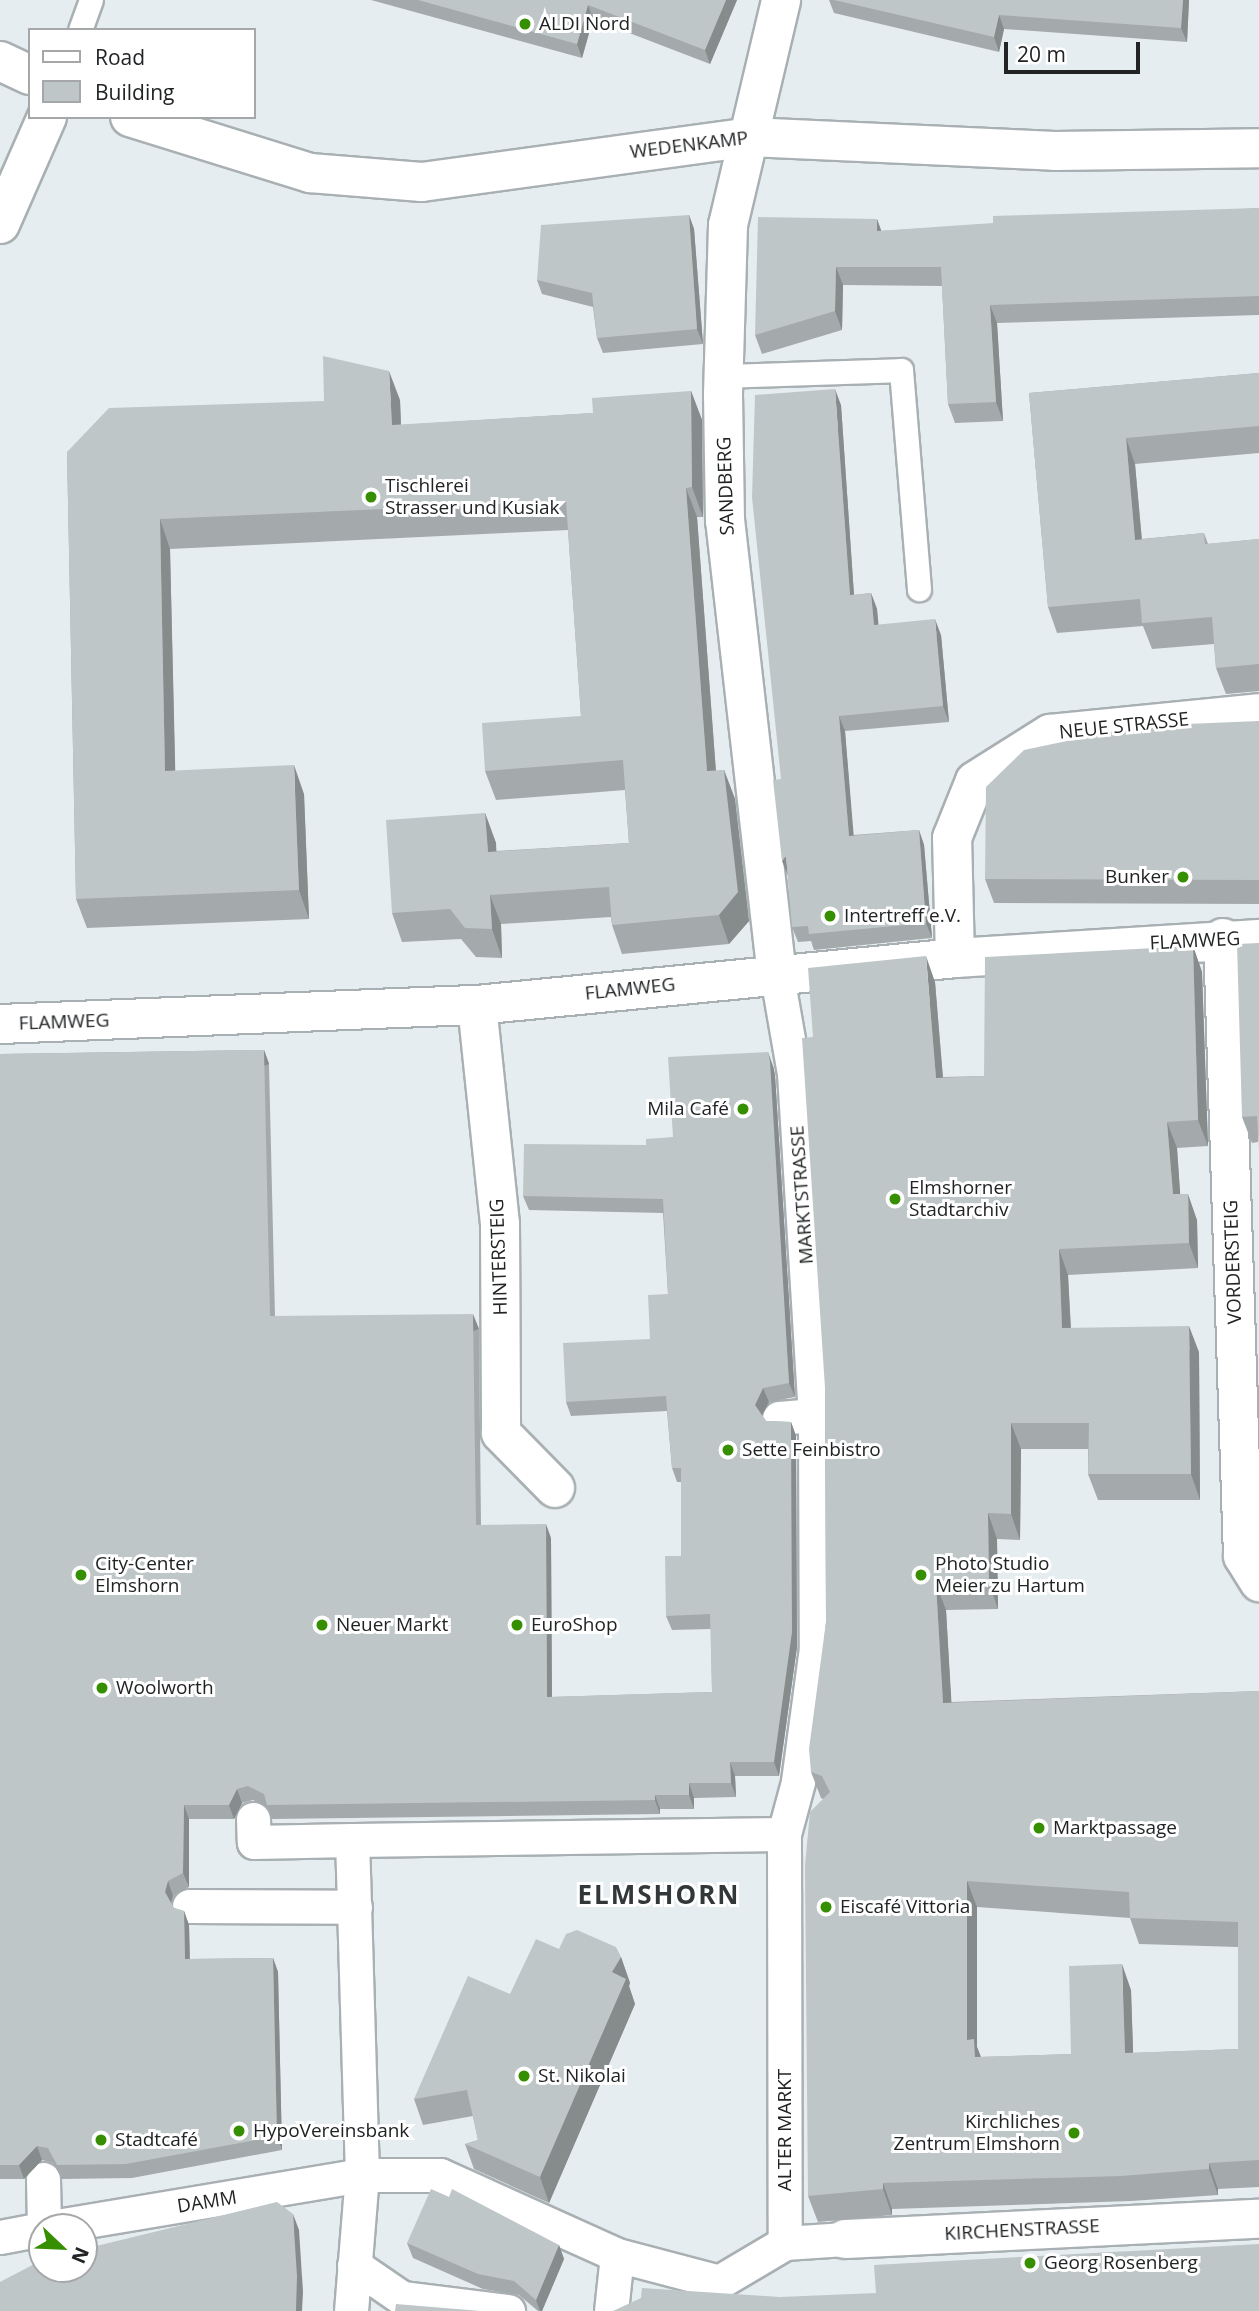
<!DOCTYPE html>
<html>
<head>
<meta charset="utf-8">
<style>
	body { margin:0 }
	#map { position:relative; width:1259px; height:2311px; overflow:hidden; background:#e6edf1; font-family:"Open Sans",sans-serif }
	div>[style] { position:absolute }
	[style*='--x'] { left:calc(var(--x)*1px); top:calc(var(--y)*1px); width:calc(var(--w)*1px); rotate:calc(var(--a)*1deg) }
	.roads { filter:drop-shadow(2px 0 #a9b0b3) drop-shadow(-2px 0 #a9b0b3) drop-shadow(0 2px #a9b0b3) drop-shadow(0 -2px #a9b0b3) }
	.service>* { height:23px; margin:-11.5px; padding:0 11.5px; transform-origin:11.5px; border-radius:11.5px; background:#fff }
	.pedestrian>* { height:33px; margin:-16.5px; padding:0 16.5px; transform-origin:16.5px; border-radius:16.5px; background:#fff }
	.minor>* { height:38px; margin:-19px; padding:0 19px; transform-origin:19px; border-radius:19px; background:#fff }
	.tertiary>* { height:38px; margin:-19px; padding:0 19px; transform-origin:19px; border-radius:19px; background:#fff }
	.secondary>* { height:38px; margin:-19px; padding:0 19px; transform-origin:19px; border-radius:19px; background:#fff }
	.wall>* { inset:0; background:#a4aaac }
	.shaded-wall>* { inset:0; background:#868b8c; transform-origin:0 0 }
	.building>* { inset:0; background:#bfc6c8 }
	.dots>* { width:19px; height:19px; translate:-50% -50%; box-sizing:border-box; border:4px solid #fff; border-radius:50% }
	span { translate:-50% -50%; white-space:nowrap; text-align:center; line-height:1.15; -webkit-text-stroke:6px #fff; paint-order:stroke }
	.poi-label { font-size:19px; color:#212325 }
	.left { translate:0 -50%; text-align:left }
	.right { translate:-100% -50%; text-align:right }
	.street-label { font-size:19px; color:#212325 }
	.district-label { font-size:26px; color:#32373a; font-weight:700; letter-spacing:2px }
	.legend { position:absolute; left:28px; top:28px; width:228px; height:91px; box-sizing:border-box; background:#fff; border:2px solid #a6a7a8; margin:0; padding:9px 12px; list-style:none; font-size:21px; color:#212325 }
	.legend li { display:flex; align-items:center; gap:14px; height:35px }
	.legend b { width:35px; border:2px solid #a6a7a8 }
	.north { position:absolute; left:28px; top:2213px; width:70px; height:70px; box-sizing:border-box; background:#fff; border:2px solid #a6a7a8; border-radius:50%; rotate:113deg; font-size:19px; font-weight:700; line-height:28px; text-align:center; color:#212325 }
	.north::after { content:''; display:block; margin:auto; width:24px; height:32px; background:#358f00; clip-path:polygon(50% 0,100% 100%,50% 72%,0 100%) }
	.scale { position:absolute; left:1004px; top:42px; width:136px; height:32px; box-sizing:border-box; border:4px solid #212325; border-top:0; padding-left:9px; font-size:21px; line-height:24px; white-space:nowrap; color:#212325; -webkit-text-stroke:5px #fff; paint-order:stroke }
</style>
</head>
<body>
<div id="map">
	<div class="roads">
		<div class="service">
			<div style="--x:80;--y:30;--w:32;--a:-70"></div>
			<div style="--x:724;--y:376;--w:177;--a:-1.9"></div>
			<div style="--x:901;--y:370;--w:220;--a:85.3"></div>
		</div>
		<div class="pedestrian">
			<div style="--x:777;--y:976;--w:98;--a:80.1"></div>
			<div style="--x:794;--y:1073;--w:343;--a:86.5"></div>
			<div style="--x:815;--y:1415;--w:233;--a:89.8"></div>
			<div style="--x:816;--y:1648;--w:135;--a:97.7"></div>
			<div style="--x:798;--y:1782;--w:54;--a:105.1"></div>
			<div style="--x:779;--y:1418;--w:36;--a:-5"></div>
			<div style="--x:253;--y:1819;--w:23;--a:88"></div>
			<div style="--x:254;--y:1842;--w:98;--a:-1.2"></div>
			<div style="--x:189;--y:1906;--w:166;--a:0.3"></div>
			<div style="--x:43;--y:2179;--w:48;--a:88.8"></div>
			<div style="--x:51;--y:2227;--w:315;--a:-9.5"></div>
			<div style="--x:362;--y:2175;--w:78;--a:0"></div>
			<div style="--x:440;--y:2175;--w:194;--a:24.3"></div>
			<div style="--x:617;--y:2255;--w:106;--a:14.8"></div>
			<div style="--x:719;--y:2282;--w:77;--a:-30.6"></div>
			<div style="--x:785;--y:2243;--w:60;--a:-3.8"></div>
			<div style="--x:0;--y:2237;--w:43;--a:-10.8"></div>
			<div style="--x:354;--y:2265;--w:58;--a:34.5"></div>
			<div style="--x:402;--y:2298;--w:107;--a:7"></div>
			<div style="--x:351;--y:2311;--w:136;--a:-85.4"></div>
			<div style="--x:362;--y:2175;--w:335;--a:-91.7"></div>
			<div style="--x:352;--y:1840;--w:432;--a:-0.8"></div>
			<div style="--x:784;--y:1834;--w:409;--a:89.9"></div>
			<div style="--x:611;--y:2311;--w:56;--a:-83.9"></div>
		</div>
		<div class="minor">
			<div style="--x:1223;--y:938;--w:618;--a:88.15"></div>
			<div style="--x:1243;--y:1556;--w:31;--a:58"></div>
			<div style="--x:955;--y:958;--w:120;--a:-91.4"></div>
			<div style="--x:952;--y:838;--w:61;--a:-68"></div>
			<div style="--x:975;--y:781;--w:89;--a:-32.1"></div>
			<div style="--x:1050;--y:734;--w:210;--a:-5.7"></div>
			<div style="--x:777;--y:976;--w:458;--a:-96.5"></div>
			<div style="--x:725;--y:521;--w:127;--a:-90.9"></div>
			<div style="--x:723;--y:394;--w:169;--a:-88.3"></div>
			<div style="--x:728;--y:225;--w:231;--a:-76.7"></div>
			<div style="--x:477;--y:1005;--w:220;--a:84"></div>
			<div style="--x:500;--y:1224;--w:209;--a:89.7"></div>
			<div style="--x:501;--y:1433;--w:77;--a:45.5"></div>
			<div style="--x:0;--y:1024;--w:477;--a:-2.3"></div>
			<div style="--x:477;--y:1005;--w:480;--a:-5.6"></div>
			<div style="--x:955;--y:958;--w:305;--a:-3.6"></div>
			<div style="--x:845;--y:2239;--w:414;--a:-2.8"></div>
		</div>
		<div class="tertiary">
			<div style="--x:0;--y:61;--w:33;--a:25"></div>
		</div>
		<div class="secondary">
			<div style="--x:130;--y:117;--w:189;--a:17.3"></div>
			<div style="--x:310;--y:173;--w:112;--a:4.6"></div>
			<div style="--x:422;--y:182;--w:330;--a:-7.8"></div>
			<div style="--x:749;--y:137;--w:306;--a:2.6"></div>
			<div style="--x:1055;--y:151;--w:204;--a:-0.8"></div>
			<div style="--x:0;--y:224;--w:117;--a:-66.3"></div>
		</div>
	</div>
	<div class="wall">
		<div style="clip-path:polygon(371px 0,737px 0,710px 64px,593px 19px,582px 58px)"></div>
		<div style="clip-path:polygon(829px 0,1189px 0,1187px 42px,1004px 29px,999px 52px,834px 13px)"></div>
		<div style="clip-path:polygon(1259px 208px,1259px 315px,997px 323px,1003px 421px,955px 423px,948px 404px,942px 286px,843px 285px,842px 330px,762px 354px,755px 335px,877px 219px,881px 231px)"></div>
		<div style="clip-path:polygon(689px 215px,694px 229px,703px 344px,603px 353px,597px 338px,593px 307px,542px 294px,537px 280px)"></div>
		<div style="clip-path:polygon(1259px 373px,1259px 453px,1135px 464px,1142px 539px,1204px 533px,1208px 544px,1259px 539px,1259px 691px,1226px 694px,1216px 668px,1214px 644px,1152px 649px,1143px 626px,1057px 633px,1048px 607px,1029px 393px)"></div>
		<div style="clip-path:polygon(691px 391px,702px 420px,703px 517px,697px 517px,716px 771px,724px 770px,735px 799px,749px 921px,729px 944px,622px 954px,612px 925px,611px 917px,501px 924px,502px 958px,476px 957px,461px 939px,402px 942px,392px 913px,485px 813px,496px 843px,496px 851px,629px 843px,625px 790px,496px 800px,485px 771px,581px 716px,568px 530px,170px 549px,175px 771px,304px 794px,309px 919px,87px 928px,76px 899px,67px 452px,400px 400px,401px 425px,593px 413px)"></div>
		<div style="clip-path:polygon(841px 405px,854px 595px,871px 593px,877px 609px,878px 625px,941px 635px,949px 722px,845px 731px,853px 835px,919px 830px,924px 845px,932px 938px,814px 950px,811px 941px,798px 942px,792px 927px,781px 779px)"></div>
		<div style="clip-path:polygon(1259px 721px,1259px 904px,994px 903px,985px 879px)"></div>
		<div style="clip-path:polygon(1259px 943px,1258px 1142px,1252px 1143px,1242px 1117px)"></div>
		<div style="clip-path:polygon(evenodd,1193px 946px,1202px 972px,1208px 1146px,1177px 1148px,1180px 1194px,1197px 1220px,1198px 1268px,1068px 1275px,1071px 1328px,1199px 1352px,1200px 1500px,1098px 1500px,1088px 1474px,1088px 1449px,1021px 1449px,1020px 1540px,997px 1539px,998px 1609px,946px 1610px,951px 1702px,1259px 1691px,1259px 2187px,1218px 2189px,1218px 2195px,1131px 2201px,892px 2209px,892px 2215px,818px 2222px,808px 2196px,823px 1799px,821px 1798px,811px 1772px,826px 1622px,825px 1388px,935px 982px,943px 1077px,984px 1076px,1193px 946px,977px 1907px,1130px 1918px,1139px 1944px,1238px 1947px,1238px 2049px,1133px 2053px,1131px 1990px,1071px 2054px,981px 2057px,977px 2047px,977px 1907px)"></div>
		<div style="clip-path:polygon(264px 1050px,269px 1064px,275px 1316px,479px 1329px,481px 1525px,551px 1538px,552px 1697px,712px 1692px,711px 1629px,672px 1630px,666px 1616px,681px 1556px,681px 1482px,677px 1482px,672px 1468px,667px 1411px,571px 1416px,566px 1402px,650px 1339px,668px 1294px,663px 1213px,529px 1210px,523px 1196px,646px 1145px,673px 1137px,773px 1066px,775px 1075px,795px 1397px,769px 1402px,762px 1415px,766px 1421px,791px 1422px,796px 1436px,797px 1647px,779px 1776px,735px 1776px,736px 1797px,694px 1798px,694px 1809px,660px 1809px,660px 1814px,272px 1819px,268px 1808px,253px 1800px,242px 1803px,234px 1819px,189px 1819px,189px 1887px,173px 1896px,171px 1903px,174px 1908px,184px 1911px,189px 1925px,190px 1959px,273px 1958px,278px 1972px,282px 2150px,132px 2178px,62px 2179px,53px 2163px,42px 2160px,24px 2179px,0 2179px,0 1054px)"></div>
		<div style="clip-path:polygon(559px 1949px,621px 1957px,630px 1983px,629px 1986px,635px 2004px,549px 2203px,474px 2169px,465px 2144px,478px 2140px,473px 2116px,423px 2125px,414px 2099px,510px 1994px)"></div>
		<div style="clip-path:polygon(407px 2243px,559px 2245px,564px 2259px,542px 2311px,538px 2311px,519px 2295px,483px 2289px,413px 2258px)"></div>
	</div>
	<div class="shaded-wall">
		<div style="clip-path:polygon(726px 0,737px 0,710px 64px,705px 50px)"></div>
		<div style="clip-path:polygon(1183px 0,1189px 0,1187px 42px,1181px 28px)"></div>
		<div style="clip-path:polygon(588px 5px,593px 19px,582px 58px,577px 44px)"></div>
		<div style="clip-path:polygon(999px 15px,1004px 29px,999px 52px,994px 37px)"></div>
		<div style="clip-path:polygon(689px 215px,694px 229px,703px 344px,697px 329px)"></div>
		<div style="clip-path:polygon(877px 219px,884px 238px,877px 231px)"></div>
		<div style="clip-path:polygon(836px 267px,843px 285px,842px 330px,835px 311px)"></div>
		<div style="clip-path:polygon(990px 305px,997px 323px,1003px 421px,996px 402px)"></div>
		<div style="clip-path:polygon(389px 371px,400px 400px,402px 454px,392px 425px)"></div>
		<div style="clip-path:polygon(835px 389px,841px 405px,855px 610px,850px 595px)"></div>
		<div style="clip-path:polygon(691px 391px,702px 420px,703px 517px,692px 487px)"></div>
		<div style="clip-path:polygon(1126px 438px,1135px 464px,1144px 566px,1135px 540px)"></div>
		<div style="clip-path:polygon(686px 488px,697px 517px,718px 800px,707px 771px)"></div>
		<div style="clip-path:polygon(160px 519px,170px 549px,176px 801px,165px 771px)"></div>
		<div style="clip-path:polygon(871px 593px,877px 609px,880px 640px,874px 625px)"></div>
		<div style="clip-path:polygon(935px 619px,941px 635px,949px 722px,943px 706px)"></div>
		<div style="clip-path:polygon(839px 716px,845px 731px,855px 851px,849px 836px)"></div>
		<div style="clip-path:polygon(294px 765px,304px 794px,309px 919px,299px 890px)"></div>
		<div style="clip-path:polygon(724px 770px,735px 799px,749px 921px,729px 944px,719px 915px)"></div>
		<div style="clip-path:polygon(485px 813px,496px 843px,498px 881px,488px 852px)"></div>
		<div style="clip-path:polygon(919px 830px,924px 845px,932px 938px,926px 923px)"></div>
		<div style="clip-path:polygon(786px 856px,788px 876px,782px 861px)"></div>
		<div style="clip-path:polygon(490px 895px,501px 924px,502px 958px,492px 929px)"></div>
		<div style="clip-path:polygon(1193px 946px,1202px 972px,1208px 1146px,1198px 1120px)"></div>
		<div style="clip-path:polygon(926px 956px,935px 982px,945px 1104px,936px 1078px)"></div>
		<div style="left:264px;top:1050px;width:15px;height:266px;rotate:70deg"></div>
		<div style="clip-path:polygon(768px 1052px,773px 1066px,775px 1075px,795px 1397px,789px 1383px)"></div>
		<div style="clip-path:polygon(1167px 1122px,1177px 1148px,1182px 1220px,1173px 1194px)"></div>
		<div style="clip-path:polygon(1188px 1194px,1197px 1220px,1198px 1268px,1189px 1243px)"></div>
		<div style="clip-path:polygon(1059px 1249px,1068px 1275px,1072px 1354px,1062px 1328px)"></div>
		<div style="left:473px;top:1314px;width:16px;height:211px;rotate:68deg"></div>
		<div style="clip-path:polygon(1189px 1326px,1199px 1352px,1200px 1500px,1191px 1474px)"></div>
		<div style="clip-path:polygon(763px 1388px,769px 1402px,760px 1419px,755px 1405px)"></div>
		<div style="clip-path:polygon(791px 1422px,796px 1436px,797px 1647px,779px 1776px,774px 1762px)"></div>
		<div style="clip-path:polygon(1011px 1423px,1021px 1449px,1020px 1540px,1011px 1514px)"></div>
		<div style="clip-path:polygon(988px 1513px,997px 1539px,998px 1609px,989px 1583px)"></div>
		<div style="clip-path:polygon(546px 1524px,551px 1538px,552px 1711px,547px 1697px)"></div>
		<div style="clip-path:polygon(936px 1584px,946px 1610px,953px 1728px,943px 1703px)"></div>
		<div style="clip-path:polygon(730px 1762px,735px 1776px,736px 1797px,731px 1783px)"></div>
		<div style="clip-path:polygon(689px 1783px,694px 1798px,694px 1809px,689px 1795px)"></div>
		<div style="clip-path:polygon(237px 1789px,242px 1803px,234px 1819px,229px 1805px)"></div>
		<div style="clip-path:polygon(655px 1795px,660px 1809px,660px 1814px,655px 1800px)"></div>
		<div style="clip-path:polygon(184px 1805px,189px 1819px,189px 1887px,183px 1873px)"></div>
		<div style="clip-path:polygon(168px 1881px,173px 1896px,170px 1907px,165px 1892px)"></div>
		<div style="clip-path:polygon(967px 1881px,977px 1907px,977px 2047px,984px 2065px,984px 2083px,967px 2040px)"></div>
		<div style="clip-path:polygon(184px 1911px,189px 1925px,190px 1974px,185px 1959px)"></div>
		<div style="clip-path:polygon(621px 1957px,630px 1983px,629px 1986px,635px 2004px,549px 2203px,540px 2177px,612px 1972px)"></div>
		<div style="clip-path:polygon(273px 1958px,278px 1972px,282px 2150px,277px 2136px)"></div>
		<div style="clip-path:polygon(1122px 1964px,1131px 1990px,1134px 2079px,1125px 2053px)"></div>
		<div style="clip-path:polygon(37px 2146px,42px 2160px,24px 2179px,19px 2165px)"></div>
		<div style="clip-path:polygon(1209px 2163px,1218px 2189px,1218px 2195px,1209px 2169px)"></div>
		<div style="clip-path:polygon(883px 2183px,892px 2209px,892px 2215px,883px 2189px)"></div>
		<div style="clip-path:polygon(293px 2214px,299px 2230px,303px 2292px,302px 2311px,296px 2311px)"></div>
		<div style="clip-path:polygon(559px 2245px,564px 2259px,542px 2311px,540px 2311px,536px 2300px)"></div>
	</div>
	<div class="building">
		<div style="clip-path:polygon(418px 0,726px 0,705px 50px,588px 5px,577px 44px)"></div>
		<div style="clip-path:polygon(834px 0,1183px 0,1181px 28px,999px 15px,994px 37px)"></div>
		<div style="clip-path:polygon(1259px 208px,1259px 296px,990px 305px,996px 402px,948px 404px,941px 267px,836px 267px,835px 311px,755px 335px,758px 217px,877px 219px,877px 231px,993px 223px,993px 216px)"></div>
		<div style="clip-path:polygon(689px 215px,697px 329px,597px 338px,592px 293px,537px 280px,541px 225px)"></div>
		<div style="clip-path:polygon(323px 356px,389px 371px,392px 425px,593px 413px,592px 398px,691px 391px,692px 487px,686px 488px,707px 771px,724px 770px,738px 892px,719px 915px,612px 925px,609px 887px,490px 895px,492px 929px,465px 928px,450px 909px,392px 913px,386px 820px,485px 813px,488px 852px,629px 843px,623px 760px,485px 771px,482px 723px,581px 716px,566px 501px,160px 519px,165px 771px,294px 765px,299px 890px,76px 899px,67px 452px,109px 408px,324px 401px)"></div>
		<div style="clip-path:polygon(1259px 373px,1259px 426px,1126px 438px,1135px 540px,1204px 533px,1205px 544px,1259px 539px,1259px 664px,1216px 668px,1212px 617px,1142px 623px,1140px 599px,1048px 607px,1029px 393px)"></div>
		<div style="clip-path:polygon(835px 389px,850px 595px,871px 593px,874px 625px,935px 619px,943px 706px,839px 716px,849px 836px,919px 830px,926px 923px,809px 934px,808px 926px,792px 927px,786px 856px,782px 861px,773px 780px,781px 779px,752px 497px,755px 395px)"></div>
		<div style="clip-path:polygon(1259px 721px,1259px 880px,985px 879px,986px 787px,1024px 750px,1138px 726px)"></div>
		<div style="clip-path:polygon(1259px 943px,1259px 1151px,1257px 1116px,1242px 1117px,1237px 944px)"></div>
		<div style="clip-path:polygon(evenodd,1193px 946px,1198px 1120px,1167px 1122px,1173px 1194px,1188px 1194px,1189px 1243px,1059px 1249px,1062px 1328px,1189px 1326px,1191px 1474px,1088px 1474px,1089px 1423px,1011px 1423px,1011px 1514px,988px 1513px,989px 1583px,936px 1584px,943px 1703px,1259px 1691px,1259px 2160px,1209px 2163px,1209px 2169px,1121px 2176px,883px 2183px,883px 2189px,808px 2196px,805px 1865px,810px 1812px,830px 1792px,822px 1776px,811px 1772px,809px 1749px,826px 1622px,825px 1388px,802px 1038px,813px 1037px,808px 968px,926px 956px,936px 1078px,984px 1076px,985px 957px,1193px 946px,967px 1881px,1129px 1892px,1130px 1918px,1238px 1922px,1238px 2049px,1125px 2053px,1122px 1964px,1069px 1966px,1071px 2054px,975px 2057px,974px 2039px,967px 2040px,967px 1881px)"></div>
		<div style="clip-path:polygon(264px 1050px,270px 1316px,473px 1314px,476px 1525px,546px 1524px,547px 1697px,712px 1692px,710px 1614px,666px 1616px,665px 1556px,681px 1556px,681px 1468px,672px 1468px,666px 1396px,566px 1402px,563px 1343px,650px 1339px,648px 1295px,668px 1294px,663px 1199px,523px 1196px,524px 1144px,646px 1145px,646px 1139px,673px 1137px,668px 1057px,768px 1052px,770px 1061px,789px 1383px,763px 1388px,755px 1405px,766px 1421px,791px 1422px,792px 1632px,774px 1762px,730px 1762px,731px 1783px,689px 1783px,689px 1795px,655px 1795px,655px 1800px,267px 1805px,264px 1794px,248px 1786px,237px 1789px,229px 1805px,184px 1805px,183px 1873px,168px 1881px,165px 1892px,174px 1908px,184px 1911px,185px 1959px,273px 1958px,277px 2136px,126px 2164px,57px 2165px,48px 2148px,37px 2146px,19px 2165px,0 2165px,0 1054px)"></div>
		<div style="clip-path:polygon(577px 1930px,616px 1947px,621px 1957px,612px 1972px,626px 1979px,540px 2177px,465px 2144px,478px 2140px,467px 2090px,414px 2099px,468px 1976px,510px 1994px,536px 1939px,559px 1949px,566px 1934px)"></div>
		<div style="clip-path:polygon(431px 2189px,449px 2197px,452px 2189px,559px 2245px,536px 2300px,514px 2281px,478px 2274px,407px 2243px)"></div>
		<div style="clip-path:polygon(277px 2202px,293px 2214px,297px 2276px,296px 2311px,0 2311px,0 2282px,42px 2260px,42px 2269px,84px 2269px,84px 2249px)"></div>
		<div style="clip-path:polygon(1259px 2244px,1259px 2311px,613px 2311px,641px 2298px,642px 2288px,780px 2297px,876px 2293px,874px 2265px)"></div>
		<div style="clip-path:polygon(396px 2304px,481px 2311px,395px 2311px)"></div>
	</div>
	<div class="dots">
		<div style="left:525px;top:24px;background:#358f00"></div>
		<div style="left:371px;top:497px;background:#358f00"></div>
		<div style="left:1183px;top:877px;background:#358f00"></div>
		<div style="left:830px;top:916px;background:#358f00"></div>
		<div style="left:743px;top:1109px;background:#358f00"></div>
		<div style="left:895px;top:1199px;background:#358f00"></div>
		<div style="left:728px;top:1450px;background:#358f00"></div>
		<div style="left:81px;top:1575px;background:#358f00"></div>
		<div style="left:921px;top:1575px;background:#358f00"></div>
		<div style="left:322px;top:1625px;background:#358f00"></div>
		<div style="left:517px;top:1625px;background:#358f00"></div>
		<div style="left:102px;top:1688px;background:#358f00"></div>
		<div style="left:1039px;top:1828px;background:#358f00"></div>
		<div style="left:826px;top:1907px;background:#358f00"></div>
		<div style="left:524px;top:2076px;background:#358f00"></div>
		<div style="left:239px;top:2131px;background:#358f00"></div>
		<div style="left:1074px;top:2133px;background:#358f00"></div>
		<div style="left:101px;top:2140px;background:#358f00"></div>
		<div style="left:1030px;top:2263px;background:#358f00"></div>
	</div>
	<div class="poi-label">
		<span class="left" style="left:539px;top:24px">ALDI Nord</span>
		<span class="left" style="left:385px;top:497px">Tischlerei<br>Strasser und Kusiak</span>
		<span class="right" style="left:1169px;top:877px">Bunker</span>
		<span class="left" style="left:844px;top:916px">Intertreff e.V.</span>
		<span class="right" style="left:729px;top:1109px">Mila Café</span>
		<span class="left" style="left:909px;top:1199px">Elmshorner<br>Stadtarchiv</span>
		<span class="left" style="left:742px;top:1450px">Sette Feinbistro</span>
		<span class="left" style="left:95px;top:1575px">City-Center<br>Elmshorn</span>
		<span class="left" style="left:935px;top:1575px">Photo Studio<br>Meier zu Hartum</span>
		<span class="left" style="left:336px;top:1625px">Neuer Markt</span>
		<span class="left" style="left:531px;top:1625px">EuroShop</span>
		<span class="left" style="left:116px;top:1688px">Woolworth</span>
		<span class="left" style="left:1053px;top:1828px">Marktpassage</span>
		<span class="left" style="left:840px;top:1907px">Eiscafé Vittoria</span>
		<span class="left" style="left:538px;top:2076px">St. Nikolai</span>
		<span class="right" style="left:1060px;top:2133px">Kirchliches<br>Zentrum Elmshorn</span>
		<span class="left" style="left:253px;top:2131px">HypoVereinsbank</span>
		<span class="left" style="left:115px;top:2140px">Stadtcafé</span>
		<span class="left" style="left:1044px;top:2263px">Georg Rosenberg</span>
	</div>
	<div class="street-label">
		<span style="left:689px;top:145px;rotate:-7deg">WEDENKAMP</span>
		<span style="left:726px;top:486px;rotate:-92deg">SANDBERG</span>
		<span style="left:1124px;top:726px;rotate:-6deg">NEUE STRASSE</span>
		<span style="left:1195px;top:941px;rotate:-3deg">FLAMWEG</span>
		<span style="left:630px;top:989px;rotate:-6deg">FLAMWEG</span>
		<span style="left:64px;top:1022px;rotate:-2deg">FLAMWEG</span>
		<span style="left:802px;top:1195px;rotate:-94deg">MARKTSTRASSE</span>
		<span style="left:499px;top:1257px;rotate:-92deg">HINTERSTEIG</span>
		<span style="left:1233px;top:1262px;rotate:-92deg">VORDERSTEIG</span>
		<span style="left:785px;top:2130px;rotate:-90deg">ALTER MARKT</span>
		<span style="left:207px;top:2202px;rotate:-9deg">DAMM</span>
		<span style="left:1022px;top:2230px;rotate:-3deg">KIRCHENSTRASSE</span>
	</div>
	<div class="district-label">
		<span style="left:659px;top:1895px">ELMSHORN</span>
	</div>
	<ul class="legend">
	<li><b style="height:9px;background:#fff"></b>Road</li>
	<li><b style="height:19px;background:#bfc6c8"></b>Building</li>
	</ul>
	<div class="north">N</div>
	<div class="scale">20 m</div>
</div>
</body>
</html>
